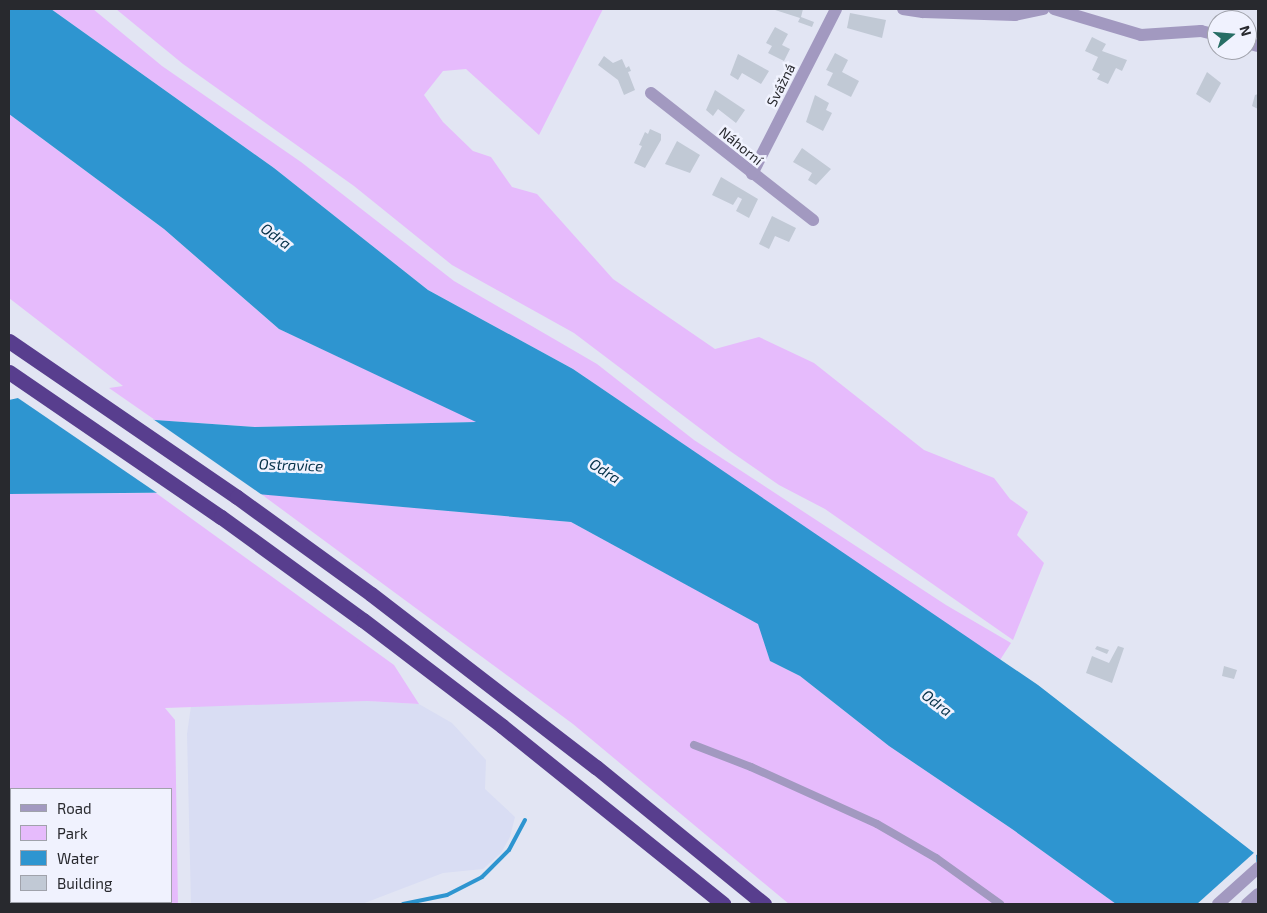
<!DOCTYPE html>
<html>
<head>
<meta charset="utf-8">
<style>
	body { margin:0 }
	#map { position:relative; width:1267px; height:913px; overflow:hidden; background:#e2e5f3; font-family:"Exo 2",sans-serif }
	div>[style] { position:absolute }
	[style*='--x'] { left:calc(var(--x)*1px); top:calc(var(--y)*1px); width:calc(var(--w)*1px); rotate:calc(var(--a)*1deg) }
	.built>* { inset:0; background:#d9ddf3 }
	.green>* { inset:0; background:#e6bbfc }
	.water>* { inset:0; background:#2e95d0 }
	.pier>* { inset:0; background:#e2e5f3 }
	.stream>* { height:4px; margin:-2px; padding:0 2px; transform-origin:2px; border-radius:2px; background:#2e95d0 }
	.building>* { inset:0; background:#c1c9d5 }
	.service>* { height:8px; margin:-4px; padding:0 4px; transform-origin:4px; border-radius:4px; background:#a299c0 }
	.minor>* { height:12px; margin:-6px; padding:0 6px; transform-origin:6px; border-radius:6px; background:#a299c0 }
	.tertiary>* { height:12px; margin:-6px; padding:0 6px; transform-origin:6px; border-radius:6px; background:#a299c0 }
	.motorway>* { height:15px; margin:-7.5px; padding:0 7.5px; transform-origin:7.5px; border-radius:7.5px; background:#583e8e }
	span { translate:-50% -50%; white-space:nowrap; text-align:center; line-height:1.15; -webkit-text-stroke:5px #f0f2fe; paint-order:stroke }
	.street-label { font-size:14px; color:#28292e }
	.water-label { font-size:15px; color:#043048; font-style:italic }
	.frame { position:absolute; inset:0; border:10px solid #28292e; pointer-events:none }
	.legend { position:absolute; left:10px; top:788px; width:162px; height:115px; box-sizing:border-box; background:#f0f2fe; border:1px solid #a0a2ab; margin:0; padding:6px 9px; list-style:none; font-size:15px; color:#28292e }
	.legend li { display:flex; align-items:center; gap:10px; height:25px }
	.legend b { width:25px; border:1px solid #a0a2ab }
	.north { position:absolute; left:1207px; top:10px; width:50px; height:50px; box-sizing:border-box; background:#f0f2fe; border:1px solid #a0a2ab; border-radius:50%; rotate:73deg; font-size:14px; font-weight:700; line-height:20px; text-align:center; color:#28292e }
	.north::after { content:''; display:block; margin:auto; width:18px; height:22px; background:#276e65; clip-path:polygon(50% 0,100% 100%,50% 72%,0 100%) }
</style>
</head>
<body>
<div id="map">
	<div class="built">
		<div style="clip-path:polygon(367px 701px,419px 704px,452px 723px,486px 760px,485px 789px,515px 817px,510px 837px,501px 853px,483px 869px,443px 873px,362px 904px,191px 904px,187px 734px,191px 706px)"></div>
	</div>
	<div class="green">
		<div style="clip-path:polygon(51px 9px,93px 9px,162px 66px,301px 162px,454px 281px,597px 364px,694px 440px,946px 605px,1011px 643px,1000px 660px,573px 369px,428px 290px,274px 168px)"></div>
		<div style="clip-path:polygon(116px 9px,603px 9px,539px 135px,466px 69px,443px 71px,424px 95px,443px 122px,473px 151px,491px 157px,512px 187px,537px 194px,613px 279px,715px 349px,759px 337px,814px 363px,924px 450px,994px 478px,1010px 499px,1028px 512px,1017px 535px,1044px 563px,1013px 640px,825px 509px,779px 485px,730px 451px,574px 333px,452px 265px,354px 186px,183px 64px)"></div>
		<div style="clip-path:polygon(9px 114px,164px 229px,279px 329px,478px 422px,255px 427px,155px 420px,109px 388px,123px 386px,9px 298px)"></div>
		<div style="clip-path:polygon(156px 493px,394px 665px,419px 704px,367px 701px,165px 708px,175px 720px,178px 904px,73px 902px,171px 902px,171px 789px,11px 789px,9px 898px,9px 494px)"></div>
		<div style="clip-path:polygon(261px 494px,571px 522px,759px 624px,770px 661px,800px 676px,889px 746px,1012px 829px,1116px 904px,789px 904px,573px 724px)"></div>
	</div>
	<div class="water">
		<div style="clip-path:polygon(9px 9px,51px 9px,274px 168px,428px 290px,573px 369px,1038px 685px,1258px 856px,1258px 904px,1116px 904px,1012px 829px,889px 746px,800px 676px,770px 661px,758px 624px,571px 522px,235px 492px,9px 494px,9px 400px,18px 398px,155px 420px,255px 427px,476px 422px,279px 329px,164px 229px,9px 114px)"></div>
	</div>
	<div class="pier">
		<div style="clip-path:polygon(15px 396px,150px 417px,265px 497px,160px 495px)"></div>
		<div style="clip-path:polygon(1256px 851px,1258px 904px,1197px 904px)"></div>
	</div>
	<div class="stream">
		<div style="--x:14;--y:904;--w:29;--a:0"></div>
		<div style="--x:403;--y:904;--w:45;--a:-11.6"></div>
		<div style="--x:447;--y:895;--w:39;--a:-27"></div>
		<div style="--x:482;--y:877;--w:38;--a:-45"></div>
		<div style="--x:509;--y:850;--w:34;--a:-62"></div>
	</div>
	<div class="building">
		<div style="clip-path:polygon(772px 9px,803px 9px,801px 17px,814px 22px,812px 27px,798px 22px,800px 18px)"></div>
		<div style="clip-path:polygon(850px 13px,886px 20px,882px 38px,847px 28px)"></div>
		<div style="clip-path:polygon(775px 27px,788px 34px,782px 45px,790px 49px,784px 61px,768px 53px,772px 46px,766px 43px)"></div>
		<div style="clip-path:polygon(1092px 37px,1106px 44px,1102px 51px,1127px 60px,1122px 71px,1116px 68px,1108px 84px,1097px 79px,1100px 74px,1092px 70px,1098px 57px,1085px 51px)"></div>
		<div style="clip-path:polygon(835px 53px,848px 60px,842px 72px,859px 81px,851px 97px,827px 85px,833px 73px,826px 70px)"></div>
		<div style="clip-path:polygon(738px 54px,769px 71px,761px 84px,742px 73px,738px 80px,730px 75px)"></div>
		<div style="clip-path:polygon(604px 56px,613px 63px,622px 59px,626px 68px,629px 66px,631px 71px,628px 72px,635px 90px,624px 95px,618px 80px,598px 65px)"></div>
		<div style="clip-path:polygon(1207px 72px,1221px 83px,1210px 103px,1196px 94px)"></div>
		<div style="clip-path:polygon(715px 90px,745px 110px,736px 123px,718px 109px,713px 116px,706px 110px)"></div>
		<div style="clip-path:polygon(1258px 94px,1258px 109px,1252px 106px,1255px 95px)"></div>
		<div style="clip-path:polygon(815px 95px,829px 103px,826px 110px,832px 113px,823px 131px,806px 122px)"></div>
		<div style="clip-path:polygon(650px 129px,661px 134px,661px 140px,645px 168px,634px 163px,642px 146px,639px 145px,645px 132px,648px 134px)"></div>
		<div style="clip-path:polygon(677px 141px,700px 155px,690px 173px,665px 164px)"></div>
		<div style="clip-path:polygon(802px 148px,831px 169px,816px 185px,808px 180px,812px 173px,793px 162px)"></div>
		<div style="clip-path:polygon(721px 177px,758px 199px,749px 218px,736px 211px,742px 199px,738px 197px,733px 205px,712px 195px)"></div>
		<div style="clip-path:polygon(772px 216px,796px 228px,789px 242px,775px 236px,769px 249px,759px 244px)"></div>
		<div style="clip-path:polygon(1097px 646px,1109px 650px,1107px 654px,1095px 649px)"></div>
		<div style="clip-path:polygon(1118px 646px,1124px 648px,1112px 683px,1086px 673px,1092px 656px,1109px 663px)"></div>
		<div style="clip-path:polygon(1224px 666px,1237px 670px,1234px 679px,1222px 676px)"></div>
	</div>
	<div class="service">
		<div style="--x:694;--y:745;--w:61;--a:21.1"></div>
		<div style="--x:751;--y:767;--w:138;--a:24.3"></div>
		<div style="--x:877;--y:824;--w:68;--a:30"></div>
		<div style="--x:936;--y:858;--w:79;--a:35.7"></div>
	</div>
	<div class="minor">
		<div style="--x:903;--y:9;--w:20;--a:9"></div>
		<div style="--x:923;--y:12;--w:92;--a:1.9"></div>
		<div style="--x:1015;--y:15;--w:29;--a:-12"></div>
		<div style="--x:1054;--y:9;--w:91;--a:16.6"></div>
		<div style="--x:1141;--y:35;--w:60;--a:-3.8"></div>
		<div style="--x:1201;--y:31;--w:16;--a:14"></div>
		<div style="--x:1247;--y:43;--w:11;--a:15"></div>
		<div style="--x:651;--y:93;--w:206;--a:38.1"></div>
		<div style="--x:752;--y:174;--w:185;--a:-63"></div>
	</div>
	<div class="tertiary">
		<div style="--x:1218;--y:904;--w:54;--a:-42"></div>
		<div style="--x:1247;--y:904;--w:15;--a:-42"></div>
	</div>
	<div class="motorway">
		<div style="--x:9;--y:341;--w:276;--a:34.4"></div>
		<div style="--x:237;--y:497;--w:165;--a:35.9"></div>
		<div style="--x:371;--y:594;--w:284;--a:37.6"></div>
		<div style="--x:596;--y:767;--w:217;--a:39.2"></div>
		<div style="--x:9;--y:372;--w:257;--a:34.4"></div>
		<div style="--x:221;--y:517;--w:175;--a:36"></div>
		<div style="--x:363;--y:620;--w:175;--a:37.3"></div>
		<div style="--x:502;--y:726;--w:284;--a:38.8"></div>
	</div>
	<div class="street-label">
		<span style="left:781px;top:85px;rotate:-63deg">Svážná</span>
		<span style="left:741px;top:146px;rotate:39deg">Náhorní</span>
	</div>
	<div class="water-label">
		<span style="left:276px;top:236px;rotate:36deg">Odra</span>
		<span style="left:291px;top:465px;rotate:2deg">Ostravice</span>
		<span style="left:605px;top:471px;rotate:32deg">Odra</span>
		<span style="left:937px;top:703px;rotate:37deg">Odra</span>
	</div>
	<div class="frame"></div>
	<ul class="legend">
	<li><b style="height:6px;background:#a299c0"></b>Road</li>
	<li><b style="height:14px;background:#e6bbfc"></b>Park</li>
	<li><b style="height:14px;background:#2e95d0"></b>Water</li>
	<li><b style="height:14px;background:#c1c9d5"></b>Building</li>
	</ul>
	<div class="north">N</div>
</div>
</body>
</html>
